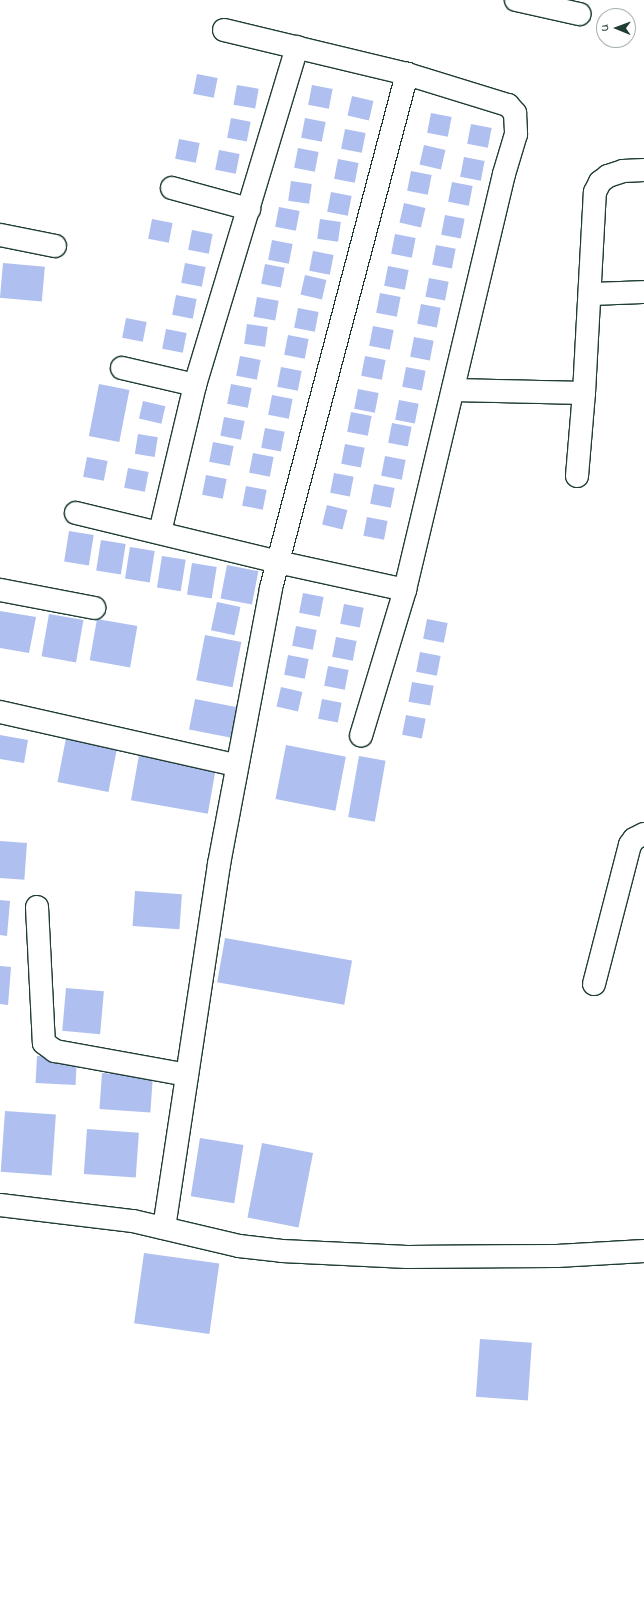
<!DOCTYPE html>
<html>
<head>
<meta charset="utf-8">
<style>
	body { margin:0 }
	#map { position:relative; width:644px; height:1602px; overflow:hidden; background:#fff; font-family:"Indie Flower",sans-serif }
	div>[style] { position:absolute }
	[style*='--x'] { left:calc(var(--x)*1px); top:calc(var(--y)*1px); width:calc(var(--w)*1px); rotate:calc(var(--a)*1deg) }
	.building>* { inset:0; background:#afbfef; transform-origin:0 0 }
	.roads { filter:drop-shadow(1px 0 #1f3d34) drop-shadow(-1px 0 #1f3d34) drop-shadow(0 1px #1f3d34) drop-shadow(0 -1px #1f3d34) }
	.minor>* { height:22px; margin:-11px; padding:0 11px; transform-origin:11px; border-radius:11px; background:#fff }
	span { translate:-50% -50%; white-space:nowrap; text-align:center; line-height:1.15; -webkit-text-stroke:3.5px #fff; paint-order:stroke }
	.north { position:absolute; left:596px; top:8px; width:40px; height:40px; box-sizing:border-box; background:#fff; border:1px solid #a5b1ae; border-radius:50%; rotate:271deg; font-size:11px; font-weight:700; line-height:16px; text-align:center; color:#1f3d34 }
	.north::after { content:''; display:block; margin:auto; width:14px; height:18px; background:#1f3d34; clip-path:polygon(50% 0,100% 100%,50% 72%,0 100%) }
</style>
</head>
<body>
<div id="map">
	<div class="building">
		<div style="left:197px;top:74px;width:21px;height:20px;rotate:11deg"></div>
		<div style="left:237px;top:85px;width:22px;height:20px;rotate:10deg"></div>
		<div style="left:312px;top:85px;width:21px;height:20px;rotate:11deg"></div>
		<div style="left:352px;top:96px;width:22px;height:20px;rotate:13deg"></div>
		<div style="left:431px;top:113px;width:21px;height:20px;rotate:11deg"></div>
		<div style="left:231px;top:118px;width:20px;height:20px;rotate:11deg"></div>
		<div style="left:305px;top:118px;width:21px;height:20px;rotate:11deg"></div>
		<div style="left:471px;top:124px;width:21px;height:20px;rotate:11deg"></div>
		<div style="left:345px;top:129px;width:21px;height:20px;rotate:11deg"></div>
		<div style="left:179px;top:139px;width:21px;height:20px;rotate:11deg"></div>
		<div style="left:424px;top:145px;width:22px;height:20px;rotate:13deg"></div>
		<div style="left:298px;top:148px;width:21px;height:20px;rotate:11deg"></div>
		<div style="left:219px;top:150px;width:21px;height:20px;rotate:11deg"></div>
		<div style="left:464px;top:157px;width:21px;height:20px;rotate:11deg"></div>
		<div style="left:338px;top:159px;width:21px;height:20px;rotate:11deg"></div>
		<div style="left:411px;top:171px;width:21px;height:20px;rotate:11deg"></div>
		<div style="left:291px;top:181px;width:21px;height:20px;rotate:8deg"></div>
		<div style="left:452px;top:182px;width:21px;height:20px;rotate:11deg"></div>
		<div style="left:331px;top:192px;width:21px;height:20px;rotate:11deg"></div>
		<div style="left:404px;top:203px;width:22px;height:20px;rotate:13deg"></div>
		<div style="left:279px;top:207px;width:21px;height:20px;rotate:11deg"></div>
		<div style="left:445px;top:215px;width:20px;height:20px;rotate:11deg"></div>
		<div style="left:152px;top:219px;width:21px;height:20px;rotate:11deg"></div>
		<div style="left:320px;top:219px;width:21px;height:20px;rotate:8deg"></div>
		<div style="left:192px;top:230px;width:21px;height:20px;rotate:11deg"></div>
		<div style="left:395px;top:234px;width:21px;height:20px;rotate:11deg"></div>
		<div style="left:272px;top:240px;width:21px;height:20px;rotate:11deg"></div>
		<div style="left:436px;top:245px;width:20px;height:20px;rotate:11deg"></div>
		<div style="left:313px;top:251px;width:21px;height:20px;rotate:11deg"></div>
		<div style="left:3px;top:263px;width:42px;height:35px;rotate:5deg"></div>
		<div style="left:185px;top:263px;width:21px;height:20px;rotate:11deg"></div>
		<div style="left:265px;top:264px;width:20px;height:20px;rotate:11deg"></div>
		<div style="left:388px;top:266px;width:21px;height:20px;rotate:11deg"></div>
		<div style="left:305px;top:275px;width:22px;height:20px;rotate:13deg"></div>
		<div style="left:429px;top:278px;width:20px;height:19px;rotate:11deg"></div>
		<div style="left:380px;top:293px;width:21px;height:20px;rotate:11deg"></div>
		<div style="left:176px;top:295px;width:21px;height:20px;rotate:11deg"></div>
		<div style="left:257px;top:297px;width:22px;height:20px;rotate:10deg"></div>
		<div style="left:421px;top:304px;width:20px;height:20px;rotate:11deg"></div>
		<div style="left:298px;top:308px;width:21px;height:20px;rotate:11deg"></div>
		<div style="left:126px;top:318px;width:21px;height:20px;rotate:11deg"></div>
		<div style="left:247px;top:324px;width:21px;height:20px;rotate:8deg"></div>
		<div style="left:373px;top:326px;width:21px;height:20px;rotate:11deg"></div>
		<div style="left:166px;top:329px;width:21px;height:20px;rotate:11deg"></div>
		<div style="left:288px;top:335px;width:21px;height:20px;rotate:11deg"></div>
		<div style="left:414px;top:337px;width:20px;height:20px;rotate:11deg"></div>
		<div style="left:240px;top:356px;width:21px;height:20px;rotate:11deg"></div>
		<div style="left:365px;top:356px;width:21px;height:20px;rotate:11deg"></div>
		<div style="left:281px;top:367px;width:21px;height:20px;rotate:11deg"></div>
		<div style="left:406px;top:367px;width:20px;height:20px;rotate:11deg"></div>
		<div style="left:99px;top:384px;width:31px;height:53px;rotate:11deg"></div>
		<div style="left:231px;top:384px;width:21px;height:20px;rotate:11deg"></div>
		<div style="left:358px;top:389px;width:21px;height:20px;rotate:11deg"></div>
		<div style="left:272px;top:395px;width:21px;height:20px;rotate:11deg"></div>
		<div style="left:399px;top:400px;width:20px;height:20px;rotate:11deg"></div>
		<div style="left:143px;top:401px;width:23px;height:18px;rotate:13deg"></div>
		<div style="left:351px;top:412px;width:21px;height:20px;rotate:11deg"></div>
		<div style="left:224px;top:417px;width:21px;height:19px;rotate:11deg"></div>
		<div style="left:392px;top:423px;width:20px;height:20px;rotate:11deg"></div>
		<div style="left:265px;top:428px;width:20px;height:20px;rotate:11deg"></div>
		<div style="left:138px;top:434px;width:20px;height:20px;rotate:9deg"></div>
		<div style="left:213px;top:442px;width:21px;height:20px;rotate:11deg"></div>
		<div style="left:345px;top:444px;width:20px;height:20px;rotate:11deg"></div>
		<div style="left:253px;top:453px;width:21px;height:20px;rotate:11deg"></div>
		<div style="left:385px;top:456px;width:21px;height:20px;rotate:11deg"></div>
		<div style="left:87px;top:457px;width:21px;height:20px;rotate:11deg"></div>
		<div style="left:128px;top:468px;width:21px;height:20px;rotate:11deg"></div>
		<div style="left:334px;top:473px;width:20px;height:20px;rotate:11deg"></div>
		<div style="left:206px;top:475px;width:21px;height:20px;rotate:11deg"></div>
		<div style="left:374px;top:484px;width:21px;height:20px;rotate:11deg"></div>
		<div style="left:246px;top:486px;width:21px;height:20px;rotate:11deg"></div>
		<div style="left:327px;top:505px;width:21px;height:20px;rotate:14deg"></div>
		<div style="left:367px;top:517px;width:21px;height:19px;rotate:11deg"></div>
		<div style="left:69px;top:531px;width:25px;height:31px;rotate:9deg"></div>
		<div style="left:101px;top:540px;width:25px;height:31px;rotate:9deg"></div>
		<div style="left:130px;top:547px;width:25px;height:32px;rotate:9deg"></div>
		<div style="left:162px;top:556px;width:24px;height:32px;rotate:9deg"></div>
		<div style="left:192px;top:563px;width:25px;height:32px;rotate:9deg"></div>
		<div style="left:227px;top:565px;width:32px;height:34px;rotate:11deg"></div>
		<div style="left:303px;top:593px;width:21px;height:20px;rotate:11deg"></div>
		<div style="left:217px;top:602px;width:24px;height:29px;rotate:12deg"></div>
		<div style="left:344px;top:604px;width:20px;height:20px;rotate:11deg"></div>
		<div style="clip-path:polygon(0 611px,36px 617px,29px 653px,0 648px)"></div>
		<div style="left:49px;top:614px;width:35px;height:43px;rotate:10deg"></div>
		<div style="left:97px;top:619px;width:41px;height:42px;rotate:10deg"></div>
		<div style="left:427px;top:619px;width:21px;height:20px;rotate:11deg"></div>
		<div style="left:296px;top:626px;width:21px;height:20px;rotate:11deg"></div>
		<div style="left:205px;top:635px;width:37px;height:46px;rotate:11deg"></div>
		<div style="left:336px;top:637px;width:21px;height:20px;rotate:11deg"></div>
		<div style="left:420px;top:652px;width:21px;height:20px;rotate:11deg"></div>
		<div style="left:288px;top:655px;width:21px;height:20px;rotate:11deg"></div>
		<div style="left:328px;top:666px;width:21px;height:20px;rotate:11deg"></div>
		<div style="left:412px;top:682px;width:22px;height:20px;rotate:10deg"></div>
		<div style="left:281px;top:687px;width:22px;height:20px;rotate:13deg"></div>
		<div style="left:195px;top:699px;width:43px;height:31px;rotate:11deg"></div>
		<div style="left:322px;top:699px;width:20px;height:20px;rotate:11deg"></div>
		<div style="left:406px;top:715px;width:20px;height:20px;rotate:11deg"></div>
		<div style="left:67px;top:733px;width:52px;height:50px;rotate:11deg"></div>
		<div style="clip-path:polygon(0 735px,28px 740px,24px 763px,0 759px)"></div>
		<div style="left:286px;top:745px;width:61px;height:55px;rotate:11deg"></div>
		<div style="left:139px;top:755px;width:78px;height:46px;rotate:10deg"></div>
		<div style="left:359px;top:756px;width:27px;height:62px;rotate:10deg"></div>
		<div style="left:0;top:841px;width:27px;height:37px;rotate:4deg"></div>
		<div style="left:135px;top:891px;width:47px;height:35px;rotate:4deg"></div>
		<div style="clip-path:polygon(0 900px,10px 901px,7px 936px,0 935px)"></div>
		<div style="left:225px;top:938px;width:129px;height:45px;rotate:10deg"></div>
		<div style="clip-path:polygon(0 966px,11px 967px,8px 1005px,0 1004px)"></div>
		<div style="left:66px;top:988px;width:38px;height:43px;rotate:5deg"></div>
		<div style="left:37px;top:1056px;width:40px;height:27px;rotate:3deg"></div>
		<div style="left:102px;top:1073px;width:51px;height:36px;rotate:4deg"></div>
		<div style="left:5px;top:1111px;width:51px;height:61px;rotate:4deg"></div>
		<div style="left:87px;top:1129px;width:52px;height:45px;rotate:4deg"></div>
		<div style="left:200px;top:1138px;width:44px;height:59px;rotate:9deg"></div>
		<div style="left:262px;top:1143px;width:52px;height:76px;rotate:11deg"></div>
		<div style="left:144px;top:1253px;width:76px;height:71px;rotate:8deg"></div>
		<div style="left:480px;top:1339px;width:52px;height:58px;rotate:4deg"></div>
	</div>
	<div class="roads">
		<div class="minor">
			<div style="--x:516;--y:0;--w:65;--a:12.5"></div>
			<div style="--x:224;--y:30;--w:188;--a:13.5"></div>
			<div style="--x:407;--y:74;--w:106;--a:17.1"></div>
			<div style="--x:508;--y:105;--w:11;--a:49"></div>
			<div style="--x:515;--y:113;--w:21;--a:87"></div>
			<div style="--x:516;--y:134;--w:42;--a:106.7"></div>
			<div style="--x:504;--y:174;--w:428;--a:103.4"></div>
			<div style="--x:405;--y:590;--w:152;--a:106.8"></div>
			<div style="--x:172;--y:188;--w:80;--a:15.3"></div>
			<div style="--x:0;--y:235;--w:56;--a:11.3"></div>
			<div style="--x:590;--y:294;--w:54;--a:-2.1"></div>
			<div style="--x:122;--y:368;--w:75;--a:13.1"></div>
			<div style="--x:453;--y:390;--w:131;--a:1.3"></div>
			<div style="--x:584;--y:393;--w:201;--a:-86.9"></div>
			<div style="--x:595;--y:192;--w:11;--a:-63"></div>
			<div style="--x:600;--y:182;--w:10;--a:-37"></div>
			<div style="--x:608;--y:176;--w:16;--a:-18"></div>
			<div style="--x:623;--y:171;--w:21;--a:-3"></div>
			<div style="--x:577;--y:476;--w:83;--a:-85.2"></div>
			<div style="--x:76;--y:513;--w:208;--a:13.6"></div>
			<div style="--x:278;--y:562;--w:130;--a:12.4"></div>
			<div style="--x:160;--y:532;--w:151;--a:-76.6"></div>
			<div style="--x:195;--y:385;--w:353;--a:-73.2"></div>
			<div style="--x:0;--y:590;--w:96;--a:10.8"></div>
			<div style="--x:0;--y:712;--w:242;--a:12.7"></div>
			<div style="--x:37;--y:907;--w:136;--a:87.1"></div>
			<div style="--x:44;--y:1043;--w:14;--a:36"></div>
			<div style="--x:55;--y:1051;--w:134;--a:10.3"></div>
			<div style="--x:594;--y:984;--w:144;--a:-75.5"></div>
			<div style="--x:630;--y:845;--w:7;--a:-56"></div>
			<div style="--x:634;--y:839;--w:11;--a:-27"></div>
			<div style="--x:0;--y:1205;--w:134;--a:6.9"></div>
			<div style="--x:133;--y:1221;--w:109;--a:13.3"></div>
			<div style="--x:239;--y:1246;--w:43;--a:6.6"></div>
			<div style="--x:282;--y:1251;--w:125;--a:2.7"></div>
			<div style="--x:407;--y:1257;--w:150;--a:-0.4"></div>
			<div style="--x:557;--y:1256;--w:87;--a:-3.3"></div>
			<div style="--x:164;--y:1228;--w:368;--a:-81.4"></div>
			<div style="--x:219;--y:864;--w:281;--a:-79.3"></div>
			<div style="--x:271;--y:588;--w:532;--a:-75.18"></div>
		</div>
	</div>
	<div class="north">U</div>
</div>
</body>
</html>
